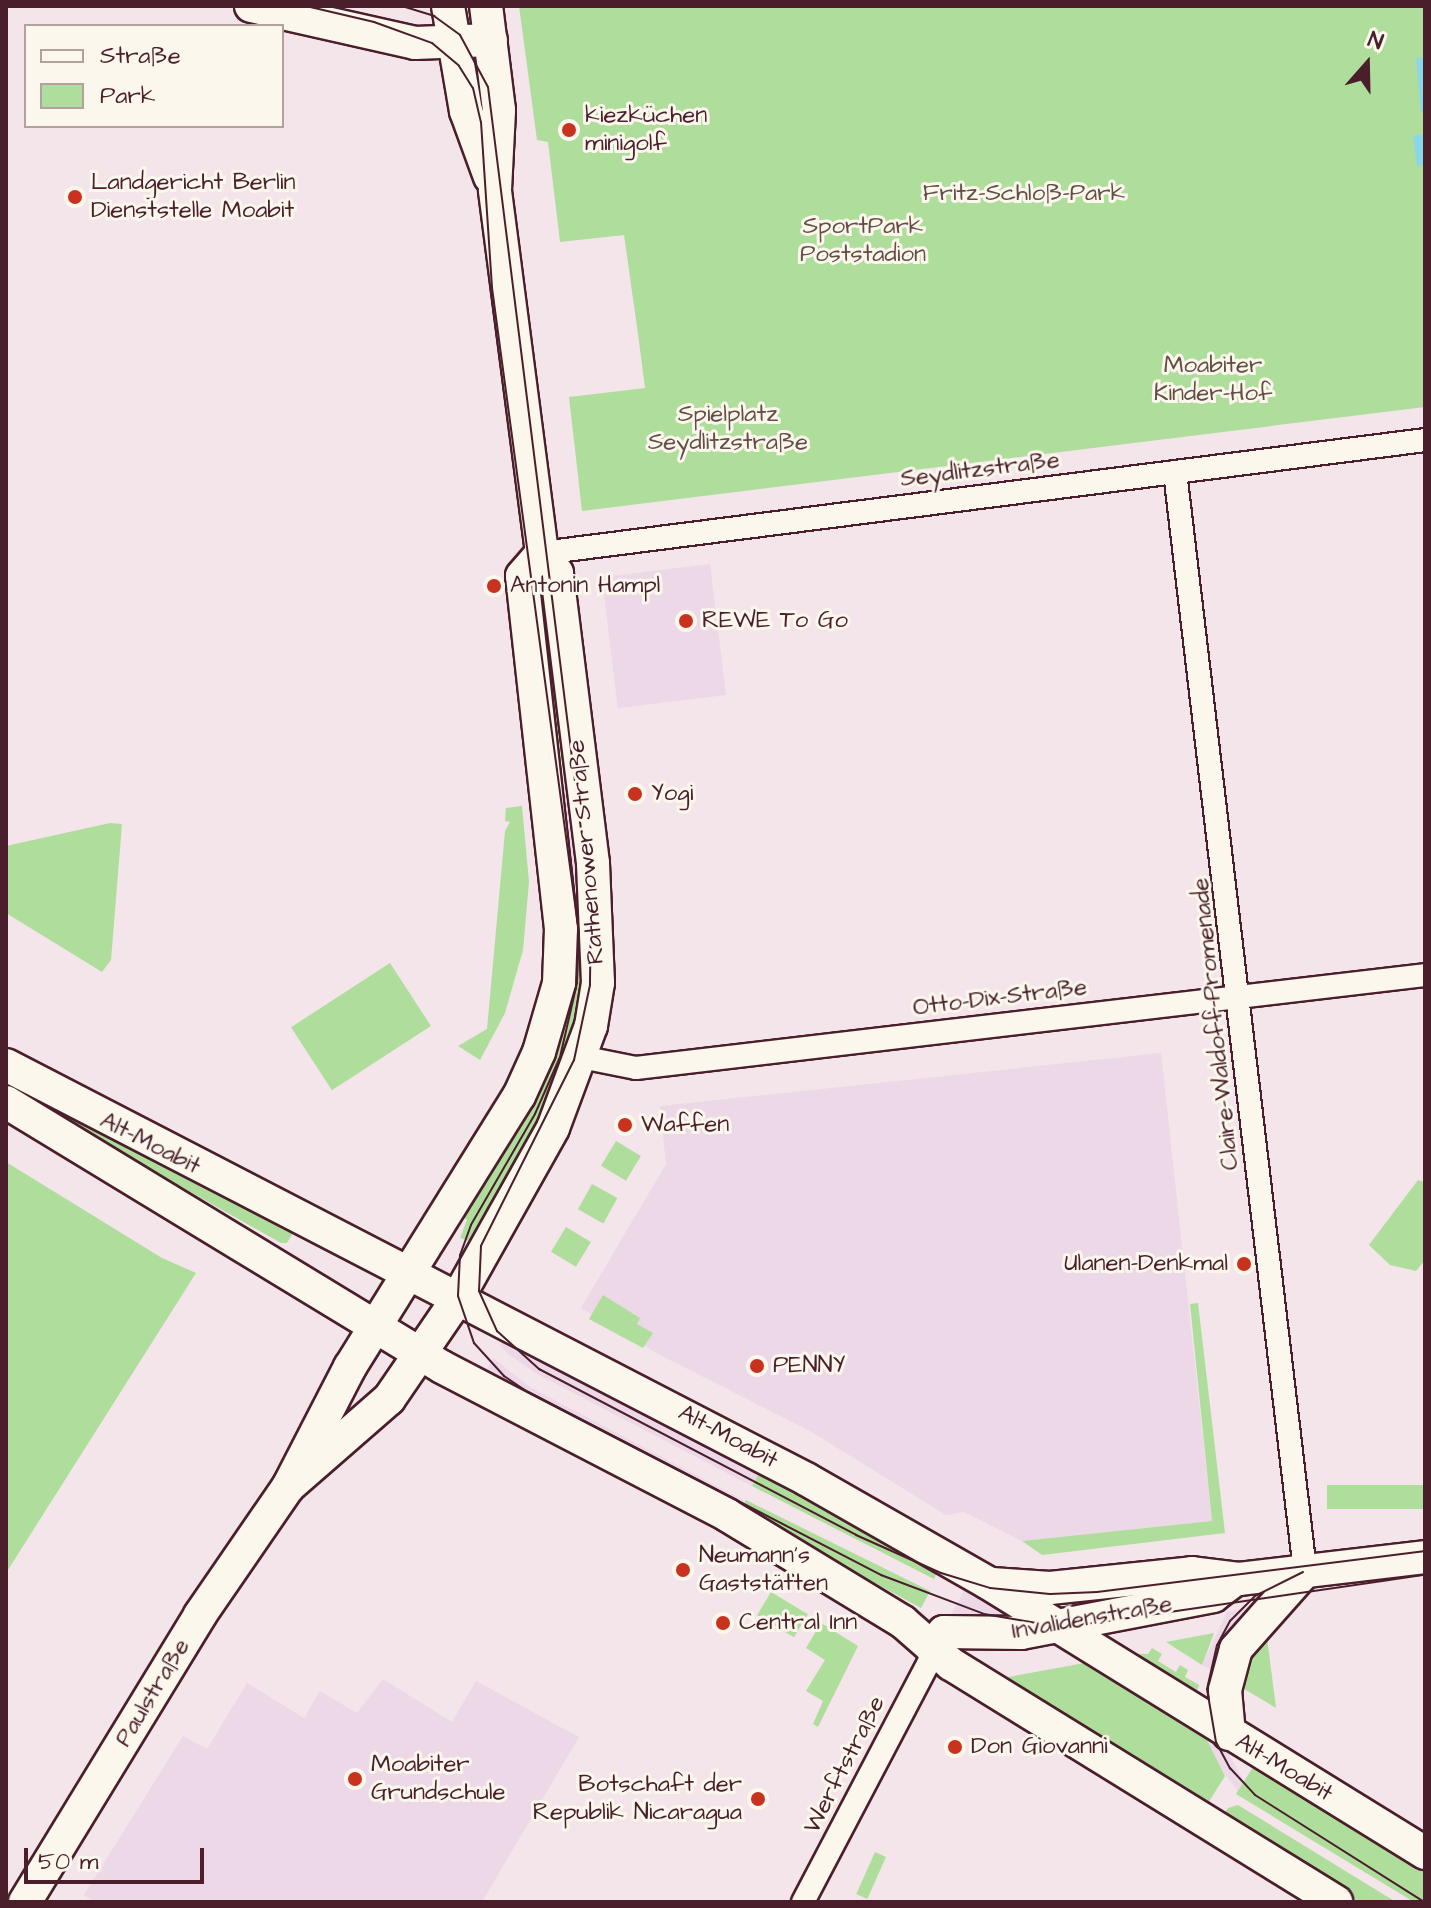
<!DOCTYPE html>
<html>
<head>
<meta charset="utf-8">
<style>
	body { margin:0 }
	#map { position:relative; width:1431px; height:1908px; overflow:hidden; background:#f3e5e9; font-family:"Architects Daughter",sans-serif }
	div>[style] { position:absolute }
	[style*='--x'] { left:calc(var(--x)*1px); top:calc(var(--y)*1px); width:calc(var(--w)*1px); rotate:calc(var(--a)*1deg) }
	.built>* { inset:0; background:#edd8e7; transform-origin:0 0 }
	.green>* { inset:0; background:#afdd9c; transform-origin:0 0 }
	.water>* { inset:0; background:#8ad7ea }
	.roads { filter:drop-shadow(2px 0 #4a1f2b) drop-shadow(-2px 0 #4a1f2b) drop-shadow(0 2px #4a1f2b) drop-shadow(0 -2px #4a1f2b) }
	.street>* { height:22px; margin:-11px; padding:0 11px; transform-origin:11px; border-radius:11px; background:#fbf7ec }
	.secondary>* { height:32px; margin:-16px; padding:0 16px; transform-origin:16px; border-radius:16px; background:#fbf7ec }
	.tram>* { height:2px; margin:-1px; padding:0 1px; transform-origin:1px; border-radius:1px; background:#4a1f2b }
	.dots>* { width:22px; height:22px; translate:-50% -50%; box-sizing:border-box; border:4px solid #fbf7ec; border-radius:50% }
	span { translate:-50% -50%; white-space:nowrap; text-align:center; line-height:1.15; -webkit-text-stroke:6px #fbf7ec; paint-order:stroke }
	.poi-label { font-size:24px; color:#4a1f2b }
	.left { translate:0 -50%; text-align:left }
	.right { translate:-100% -50%; text-align:right }
	.park-label { font-size:24px; color:#634e47 }
	.street-label { font-size:24px; color:#4a1f2b }
	.frame { position:absolute; inset:0; border:8px solid #4a1f2b; pointer-events:none }
	.legend { position:absolute; left:24px; top:24px; width:260px; height:104px; box-sizing:border-box; background:#fbf7ec; border:2px solid #b4a19f; margin:0; padding:10px 14px; list-style:none; font-size:24px; color:#4a1f2b }
	.legend li { display:flex; align-items:center; gap:16px; height:40px }
	.legend b { width:40px; border:2px solid #b4a19f }
	.north { position:absolute; left:1327px; top:24px; width:80px; height:80px; -webkit-text-stroke:6px #fbf7ec; paint-order:stroke; rotate:20deg; font-size:22px; font-weight:700; line-height:32px; text-align:center; color:#4a1f2b }
	.north::after { content:''; display:block; margin:auto; width:28px; height:36px; background:#4a1f2b; clip-path:polygon(50% 0,100% 100%,50% 72%,0 100%) }
	.scale { position:absolute; left:24px; top:1848px; width:180px; height:36px; box-sizing:border-box; border:4px solid #4a1f2b; border-top:0; padding-left:10px; font-size:24px; line-height:28px; white-space:nowrap; color:#4a1f2b; -webkit-text-stroke:6px #fbf7ec; paint-order:stroke }
</style>
</head>
<body>
<div id="map">
	<div class="built">
		<div style="left:710px;top:564px;width:132px;height:109px;rotate:83deg"></div>
		<div style="clip-path:polygon(552px 712px,574px 842px,587px 912px,570px 914px)"></div>
		<div style="clip-path:polygon(1161px 1053px,1212px 1521px,1022px 1541px,964px 1512px,946px 1515px,810px 1431px,660px 1355px,581px 1308px,666px 1164px,660px 1106px)"></div>
		<div style="clip-path:polygon(502px 1340px,729px 1460px,761px 1470px,752px 1486px,537px 1374px,508px 1354px,500px 1345px)"></div>
		<div style="clip-path:polygon(493px 1358px,530px 1387px,745px 1501px,740px 1510px,505px 1384px,487px 1369px)"></div>
		<div style="clip-path:polygon(966px 1587px,1016px 1616px,1012px 1622px,948px 1620px)"></div>
		<div style="clip-path:polygon(1249px 1608px,1225px 1637px,1213px 1671px,1202px 1665px,1227px 1612px)"></div>
		<div style="clip-path:polygon(383px 1679px,452px 1722px,476px 1681px,579px 1737px,482px 1902px,95px 1902px,84px 1895px,183px 1736px,207px 1749px,247px 1683px,304px 1718px,320px 1691px,357px 1713px)"></div>
		<div style="clip-path:polygon(1202px 1730px,1222px 1743px,1244px 1781px,1238px 1791px,1217px 1764px)"></div>
	</div>
	<div class="green">
		<div style="clip-path:polygon(519px 6px,1425px 6px,1425px 407px,582px 511px,569px 397px,645px 388px,638px 334px,624px 235px,560px 242px,548px 142px,537px 140px)"></div>
		<div style="clip-path:polygon(551px 613px,580px 843px,574px 843px,539px 614px)"></div>
		<div style="clip-path:polygon(522px 806px,529px 882px,523px 950px,505px 1013px,480px 1060px,458px 1046px,487px 1029px,505px 831px,510px 822px,505px 821px,506px 808px)"></div>
		<div style="clip-path:polygon(110px 823px,122px 824px,111px 960px,102px 972px,6px 913px,6px 846px)"></div>
		<div style="clip-path:polygon(587px 912px,580px 1016px,536px 1131px,469px 1241px,460px 1238px,467px 1220px,462px 1216px,520px 1123px,570px 914px)"></div>
		<div style="left:390px;top:963px;width:75px;height:118px;rotate:57deg"></div>
		<div style="clip-path:polygon(6px 1079px,125px 1145px,294px 1231px,287px 1243px,281px 1243px,6px 1088px)"></div>
		<div style="left:616px;top:1141px;width:29px;height:29px;rotate:31deg"></div>
		<div style="clip-path:polygon(6px 1162px,162px 1258px,196px 1273px,6px 1573px)"></div>
		<div style="clip-path:polygon(1418px 1180px,1425px 1182px,1425px 1260px,1416px 1271px,1390px 1265px,1369px 1245px)"></div>
		<div style="left:592px;top:1184px;width:29px;height:29px;rotate:29deg"></div>
		<div style="left:566px;top:1227px;width:29px;height:29px;rotate:31deg"></div>
		<div style="clip-path:polygon(603px 1295px,640px 1318px,637px 1324px,653px 1333px,643px 1348px,589px 1319px)"></div>
		<div style="clip-path:polygon(1198px 1303px,1225px 1533px,1042px 1555px,1022px 1541px,1212px 1521px,1190px 1304px)"></div>
		<div style="clip-path:polygon(761px 1470px,938px 1569px,934px 1579px,752px 1486px)"></div>
		<div style="left:1425px;top:1485px;width:24px;height:98px;rotate:90deg"></div>
		<div style="clip-path:polygon(746px 1500px,930px 1591px,921px 1608px,740px 1510px)"></div>
		<div style="left:771px;top:1592px;width:43px;height:27px;rotate:31deg"></div>
		<div style="clip-path:polygon(1265px 1622px,1276px 1708px,1234px 1683px)"></div>
		<div style="clip-path:polygon(821px 1623px,858px 1646px,818px 1727px,813px 1724px,823px 1701px,806px 1691px,825px 1660px,806px 1648px)"></div>
		<div style="clip-path:polygon(1214px 1633px,1202px 1665px,1166px 1642px)"></div>
		<div style="clip-path:polygon(1152px 1648px,1162px 1654px,1158px 1661px,1176px 1672px,1180px 1665px,1188px 1670px,1185px 1677px,1199px 1685px,1197px 1691px,1134px 1654px,1148px 1654px)"></div>
		<div style="clip-path:polygon(1090px 1662px,1202px 1730px,1225px 1776px,1205px 1808px,997px 1679px)"></div>
		<div style="clip-path:polygon(1255px 1764px,1425px 1868px,1425px 1902px,1414px 1902px,1236px 1794px)"></div>
		<div style="clip-path:polygon(1238px 1805px,1396px 1902px,1360px 1902px,1222px 1817px,1228px 1808px)"></div>
		<div style="left:875px;top:1852px;width:12px;height:46px;rotate:24deg"></div>
	</div>
	<div class="water">
		<div style="clip-path:polygon(1425px 57px,1425px 111px,1421px 112px,1416px 58px)"></div>
		<div style="clip-path:polygon(1425px 134px,1425px 165px,1417px 166px,1413px 136px)"></div>
	</div>
	<div class="roads">
		<div class="street">
			<div style="--x:1175;--y:472;--w:1107;--a:83.25"></div>
			<div style="--x:542;--y:553;--w:890;--a:-7.29"></div>
			<div style="--x:581;--y:1057;--w:56;--a:11.3"></div>
			<div style="--x:636;--y:1068;--w:794;--a:-6.72"></div>
			<div style="--x:803;--y:1902;--w:281;--a:-62.3"></div>
		</div>
		<div class="secondary">
			<div style="--x:251;--y:6;--w:168;--a:12.7"></div>
			<div style="--x:415;--y:43;--w:76;--a:-2.3"></div>
			<div style="--x:448;--y:6;--w:107;--a:80.3"></div>
			<div style="--x:466;--y:111;--w:70;--a:70"></div>
			<div style="--x:6;--y:1065;--w:901;--a:27.36"></div>
			<div style="--x:806;--y:1479;--w:210;--a:29.7"></div>
			<div style="--x:988;--y:1583;--w:514;--a:31.71"></div>
			<div style="--x:6;--y:1102;--w:510;--a:31.29"></div>
			<div style="--x:442;--y:1367;--w:321;--a:27.4"></div>
			<div style="--x:727;--y:1515;--w:206;--a:31.3"></div>
			<div style="--x:903;--y:1622;--w:64;--a:41.2"></div>
			<div style="--x:951;--y:1664;--w:453;--a:31.7"></div>
			<div style="--x:288;--y:1487;--w:134;--a:-41.1"></div>
			<div style="--x:389;--y:1399;--w:119;--a:-55.6"></div>
			<div style="--x:456;--y:1301;--w:198;--a:-60.7"></div>
			<div style="--x:553;--y:1128;--w:109;--a:-69.6"></div>
			<div style="--x:591;--y:1026;--w:44;--a:-80.8"></div>
			<div style="--x:598;--y:983;--w:120;--a:-92.4"></div>
			<div style="--x:593;--y:863;--w:292;--a:-97.1"></div>
			<div style="--x:557;--y:573;--w:25;--a:-127"></div>
			<div style="--x:542;--y:553;--w:366;--a:-97.4"></div>
			<div style="--x:495;--y:190;--w:80;--a:-87.1"></div>
			<div style="--x:499;--y:110;--w:105;--a:-97.1"></div>
			<div style="--x:992;--y:1584;--w:58;--a:3.9"></div>
			<div style="--x:1050;--y:1588;--w:143;--a:-6"></div>
			<div style="--x:1192;--y:1573;--w:47;--a:7.3"></div>
			<div style="--x:1239;--y:1579;--w:187;--a:-6.7"></div>
			<div style="--x:934;--y:1653;--w:23;--a:-65"></div>
			<div style="--x:944;--y:1632;--w:77;--a:0.7"></div>
			<div style="--x:1021;--y:1633;--w:196;--a:-10.9"></div>
			<div style="--x:1213;--y:1596;--w:26;--a:-37"></div>
			<div style="--x:1229;--y:1734;--w:44;--a:-95.2"></div>
			<div style="--x:1225;--y:1690;--w:42;--a:-75"></div>
			<div style="--x:1236;--y:1649;--w:104;--a:-48.5"></div>
			<div style="--x:25;--y:1902;--w:336;--a:-58.6"></div>
			<div style="--x:200;--y:1615;--w:155;--a:-55.5"></div>
			<div style="--x:288;--y:1487;--w:135;--a:-62.7"></div>
			<div style="--x:350;--y:1367;--w:319;--a:-58.1"></div>
			<div style="--x:519;--y:1096;--w:48;--a:-65.6"></div>
			<div style="--x:539;--y:1052;--w:72;--a:-73.8"></div>
			<div style="--x:559;--y:983;--w:54;--a:-87.9"></div>
			<div style="--x:561;--y:929;--w:355;--a:-96.3"></div>
			<div style="--x:522;--y:576;--w:30;--a:-49"></div>
		</div>
	</div>
	<div class="tram">
		<div style="--x:306;--y:6;--w:70;--a:13.2"></div>
		<div style="--x:374;--y:22;--w:62;--a:19.9"></div>
		<div style="--x:432;--y:43;--w:35;--a:40"></div>
		<div style="--x:459;--y:66;--w:26;--a:58"></div>
		<div style="--x:473;--y:88;--w:35;--a:77"></div>
		<div style="--x:481;--y:122;--w:166;--a:86.2"></div>
		<div style="--x:492;--y:288;--w:651;--a:82.32"></div>
		<div style="--x:579;--y:933;--w:50;--a:92.3"></div>
		<div style="--x:577;--y:983;--w:76;--a:102.9"></div>
		<div style="--x:560;--y:1057;--w:62;--a:113.7"></div>
		<div style="--x:535;--y:1114;--w:128;--a:120"></div>
		<div style="--x:471;--y:1225;--w:32;--a:110"></div>
		<div style="--x:460;--y:1255;--w:41;--a:92.8"></div>
		<div style="--x:458;--y:1296;--w:50;--a:71.2"></div>
		<div style="--x:474;--y:1343;--w:45;--a:47.7"></div>
		<div style="--x:504;--y:1376;--w:29;--a:34"></div>
		<div style="--x:528;--y:1392;--w:398;--a:27.4"></div>
		<div style="--x:881;--y:1575;--w:110;--a:20.7"></div>
		<div style="--x:984;--y:1614;--w:71;--a:9.7"></div>
		<div style="--x:1054;--y:1626;--w:40;--a:-4.3"></div>
		<div style="--x:1094;--y:1623;--w:334;--a:-8.3"></div>
		<div style="--x:402;--y:6;--w:34;--a:17"></div>
		<div style="--x:434;--y:16;--w:32;--a:36"></div>
		<div style="--x:460;--y:35;--w:59;--a:61.7"></div>
		<div style="--x:488;--y:87;--w:828;--a:82.86"></div>
		<div style="--x:591;--y:909;--w:76;--a:90.8"></div>
		<div style="--x:590;--y:985;--w:77;--a:102"></div>
		<div style="--x:574;--y:1060;--w:208;--a:116.6"></div>
		<div style="--x:481;--y:1246;--w:45;--a:92.5"></div>
		<div style="--x:479;--y:1291;--w:44;--a:65.8"></div>
		<div style="--x:497;--y:1331;--w:57;--a:42.1"></div>
		<div style="--x:539;--y:1369;--w:358;--a:27.6"></div>
		<div style="--x:856;--y:1535;--w:93;--a:24.1"></div>
		<div style="--x:941;--y:1573;--w:51;--a:17"></div>
		<div style="--x:990;--y:1588;--w:60;--a:5.7"></div>
		<div style="--x:1050;--y:1594;--w:47;--a:-2.4"></div>
		<div style="--x:1097;--y:1592;--w:331;--a:-7.1"></div>
		<div style="--x:1303;--y:1572;--w:54;--a:153.4"></div>
		<div style="--x:1255;--y:1596;--w:35;--a:135"></div>
		<div style="--x:1230;--y:1621;--w:27;--a:118"></div>
		<div style="--x:1217;--y:1645;--w:45;--a:102.8"></div>
		<div style="--x:1207;--y:1689;--w:54;--a:80.4"></div>
		<div style="--x:1216;--y:1742;--w:30;--a:62"></div>
		<div style="--x:1230;--y:1768;--w:37;--a:47"></div>
		<div style="--x:1255;--y:1795;--w:200;--a:32.3"></div>
	</div>
	<div class="dots">
		<div style="left:569px;top:130px;background:#c8321e"></div>
		<div style="left:75px;top:197px;background:#c8321e"></div>
		<div style="left:494px;top:586px;background:#c8321e"></div>
		<div style="left:686px;top:621px;background:#c8321e"></div>
		<div style="left:635px;top:794px;background:#c8321e"></div>
		<div style="left:625px;top:1125px;background:#c8321e"></div>
		<div style="left:1244px;top:1264px;background:#c8321e"></div>
		<div style="left:757px;top:1366px;background:#c8321e"></div>
		<div style="left:683px;top:1570px;background:#c8321e"></div>
		<div style="left:723px;top:1623px;background:#c8321e"></div>
		<div style="left:955px;top:1747px;background:#c8321e"></div>
		<div style="left:355px;top:1779px;background:#c8321e"></div>
		<div style="left:758px;top:1799px;background:#c8321e"></div>
	</div>
	<div class="poi-label">
		<span class="left" style="left:585px;top:130px">kiezküchen<br>minigolf</span>
		<span class="left" style="left:91px;top:197px">Landgericht Berlin<br>Dienststelle Moabit</span>
		<span class="left" style="left:510px;top:586px">Antonin Hampl</span>
		<span class="left" style="left:702px;top:621px">REWE To Go</span>
		<span class="left" style="left:651px;top:794px">Yogi</span>
		<span class="left" style="left:641px;top:1125px">Waffen</span>
		<span class="right" style="left:1228px;top:1264px">Ulanen-Denkmal</span>
		<span class="left" style="left:773px;top:1366px">PENNY</span>
		<span class="left" style="left:699px;top:1570px">Neumann's<br>Gaststätten</span>
		<span class="left" style="left:739px;top:1623px">Central Inn</span>
		<span class="left" style="left:971px;top:1747px">Don Giovanni</span>
		<span class="left" style="left:371px;top:1779px">Moabiter<br>Grundschule</span>
		<span class="right" style="left:742px;top:1799px">Botschaft der<br>Republik Nicaragua</span>
	</div>
	<div class="park-label">
		<span style="left:1024px;top:194px">Fritz-Schloß-Park</span>
		<span style="left:863px;top:241px">SportPark<br>Poststadion</span>
		<span style="left:1213px;top:380px">Moabiter<br>Kinder-Hof</span>
		<span style="left:728px;top:429px">Spielplatz<br>Seydlitzstraße</span>
	</div>
	<div class="street-label">
		<span style="left:980px;top:470px;rotate:-7deg">Seydlitzstraße</span>
		<span style="left:587px;top:852px;rotate:-95deg">Rathenower Straße</span>
		<span style="left:1000px;top:998px;rotate:-7deg">Otto-Dix-Straße</span>
		<span style="left:1216px;top:1024px;rotate:-96deg">Claire-Waldoff-Promenade</span>
		<span style="left:150px;top:1144px;rotate:27deg">Alt-Moabit</span>
		<span style="left:728px;top:1437px;rotate:28deg">Alt-Moabit</span>
		<span style="left:1092px;top:1618px;rotate:-10deg">Invalidenstraße</span>
		<span style="left:153px;top:1693px;rotate:-59deg">Paulstraße</span>
		<span style="left:845px;top:1765px;rotate:-63deg">Werftstraße</span>
		<span style="left:1284px;top:1768px;rotate:31deg">Alt-Moabit</span>
	</div>
	<div class="frame"></div>
	<ul class="legend">
	<li><b style="height:10px;background:#fbf7ec"></b>Straße</li>
	<li><b style="height:22px;background:#afdd9c"></b>Park</li>
	</ul>
	<div class="north">N</div>
	<div class="scale">50 m</div>
</div>
</body>
</html>
